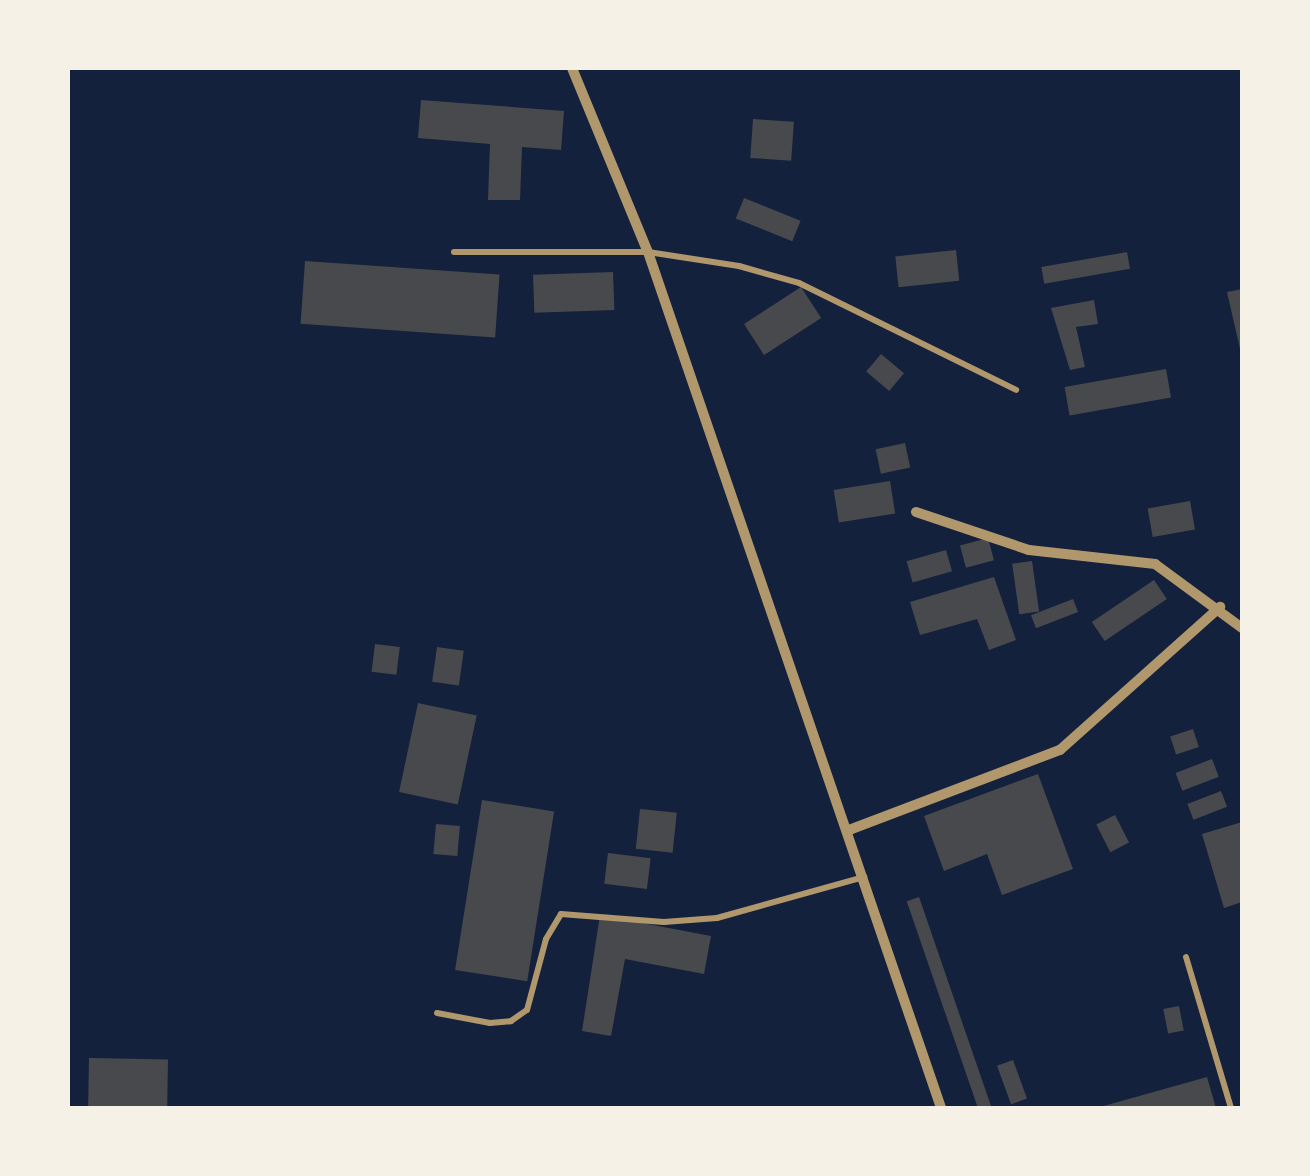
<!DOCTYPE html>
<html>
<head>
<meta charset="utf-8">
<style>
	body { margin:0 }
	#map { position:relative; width:1310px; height:1176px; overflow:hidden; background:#14213d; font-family:Manrope,sans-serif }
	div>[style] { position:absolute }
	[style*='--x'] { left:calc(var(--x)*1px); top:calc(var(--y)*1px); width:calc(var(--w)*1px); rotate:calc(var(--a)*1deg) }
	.building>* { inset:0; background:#48494c; transform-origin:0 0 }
	.service>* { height:6px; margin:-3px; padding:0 3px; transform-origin:3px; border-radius:3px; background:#b1986c }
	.minor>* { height:10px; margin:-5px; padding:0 5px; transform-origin:5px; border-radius:5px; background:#b1986c }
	span { translate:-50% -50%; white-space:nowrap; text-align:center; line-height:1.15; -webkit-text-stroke:9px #f6f1e7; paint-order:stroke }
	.frame { position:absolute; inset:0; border:70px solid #f6f1e7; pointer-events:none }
</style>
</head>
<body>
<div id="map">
	<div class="building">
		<div style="clip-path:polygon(421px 100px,564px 111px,561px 150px,522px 147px,520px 200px,488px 200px,490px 144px,418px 138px)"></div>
		<div style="left:753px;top:119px;width:41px;height:39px;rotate:4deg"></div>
		<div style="left:744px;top:198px;width:61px;height:22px;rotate:22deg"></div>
		<div style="left:956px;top:250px;width:31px;height:61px;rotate:84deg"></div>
		<div style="left:1127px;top:252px;width:17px;height:87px;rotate:80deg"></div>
		<div style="left:305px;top:261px;width:195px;height:63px;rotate:4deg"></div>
		<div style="left:613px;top:272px;width:38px;height:80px;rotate:88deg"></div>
		<div style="left:801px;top:287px;width:37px;height:68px;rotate:57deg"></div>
		<div style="clip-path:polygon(1242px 289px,1242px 352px,1241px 353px,1227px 292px)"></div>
		<div style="clip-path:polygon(1094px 300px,1098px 324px,1076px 327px,1085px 367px,1070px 370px,1051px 308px)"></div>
		<div style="left:881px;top:354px;width:30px;height:23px;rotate:40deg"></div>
		<div style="left:1166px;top:369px;width:29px;height:103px;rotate:80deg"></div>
		<div style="left:905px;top:443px;width:25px;height:30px;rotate:78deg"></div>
		<div style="left:890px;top:481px;width:33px;height:57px;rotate:81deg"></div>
		<div style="left:1190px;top:501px;width:29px;height:43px;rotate:80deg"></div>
		<div style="left:988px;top:538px;width:23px;height:29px;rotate:75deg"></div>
		<div style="left:946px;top:550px;width:22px;height:41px;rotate:74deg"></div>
		<div style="left:1032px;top:561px;width:51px;height:20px;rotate:82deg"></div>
		<div style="clip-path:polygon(994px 577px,1016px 640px,989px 650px,977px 619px,920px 635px,910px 602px)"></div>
		<div style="left:1154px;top:580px;width:23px;height:75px;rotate:56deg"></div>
		<div style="left:1073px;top:599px;width:14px;height:45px;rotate:69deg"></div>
		<div style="left:375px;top:644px;width:25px;height:28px;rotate:7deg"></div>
		<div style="left:437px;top:647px;width:27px;height:35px;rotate:8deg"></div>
		<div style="left:418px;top:703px;width:60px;height:91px;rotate:12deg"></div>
		<div style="left:1193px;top:729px;width:19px;height:24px;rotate:72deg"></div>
		<div style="left:1212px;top:759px;width:19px;height:39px;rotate:69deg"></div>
		<div style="clip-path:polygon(1038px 774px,1073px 869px,1002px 895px,987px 854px,944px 871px,924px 816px)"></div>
		<div style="left:1221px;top:791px;width:17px;height:36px;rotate:69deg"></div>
		<div style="left:482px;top:800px;width:73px;height:172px;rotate:9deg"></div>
		<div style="left:640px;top:809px;width:37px;height:40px;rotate:6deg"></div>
		<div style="left:1115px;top:815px;width:31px;height:21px;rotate:63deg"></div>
		<div style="clip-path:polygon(1242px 822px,1242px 902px,1224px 908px,1202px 834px)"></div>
		<div style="left:436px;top:824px;width:24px;height:30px;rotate:5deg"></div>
		<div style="left:608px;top:853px;width:43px;height:31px;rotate:7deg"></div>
		<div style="left:919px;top:897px;width:223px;height:13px;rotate:71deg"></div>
		<div style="clip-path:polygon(600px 915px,711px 936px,704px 974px,625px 959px,611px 1036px,582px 1031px)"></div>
		<div style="left:1179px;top:1006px;width:25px;height:16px;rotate:79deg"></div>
		<div style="left:89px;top:1058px;width:79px;height:50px;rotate:1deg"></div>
		<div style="left:1013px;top:1060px;width:41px;height:17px;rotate:70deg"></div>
		<div style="clip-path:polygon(1207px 1077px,1216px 1108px,1100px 1108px,1100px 1107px)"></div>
	</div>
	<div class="service">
		<div style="--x:454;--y:252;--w:194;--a:0"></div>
		<div style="--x:648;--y:252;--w:92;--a:8.7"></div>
		<div style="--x:739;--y:266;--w:62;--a:15.8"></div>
		<div style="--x:799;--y:283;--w:242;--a:26.2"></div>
		<div style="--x:1186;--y:957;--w:158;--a:73.4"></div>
		<div style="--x:437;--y:1013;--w:54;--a:10.7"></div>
		<div style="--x:490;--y:1023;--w:21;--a:-5"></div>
		<div style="--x:511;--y:1021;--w:19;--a:-35"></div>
		<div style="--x:527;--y:1010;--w:73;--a:-75"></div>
		<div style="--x:546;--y:939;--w:29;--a:-59"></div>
		<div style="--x:561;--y:914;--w:103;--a:4.4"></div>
		<div style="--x:664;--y:922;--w:53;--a:-4.3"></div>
		<div style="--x:717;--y:918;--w:153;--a:-15.6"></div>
	</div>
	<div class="minor">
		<div style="--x:572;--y:68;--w:199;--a:67.6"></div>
		<div style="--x:648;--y:252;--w:905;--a:71.1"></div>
		<div style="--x:916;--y:512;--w:119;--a:18.6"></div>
		<div style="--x:1029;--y:550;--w:127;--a:6.3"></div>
		<div style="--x:1155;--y:564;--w:108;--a:36.3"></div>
		<div style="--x:849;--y:830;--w:226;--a:-20.8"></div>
		<div style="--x:1060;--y:750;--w:215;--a:-41.8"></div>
	</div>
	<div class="frame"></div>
</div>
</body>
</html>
